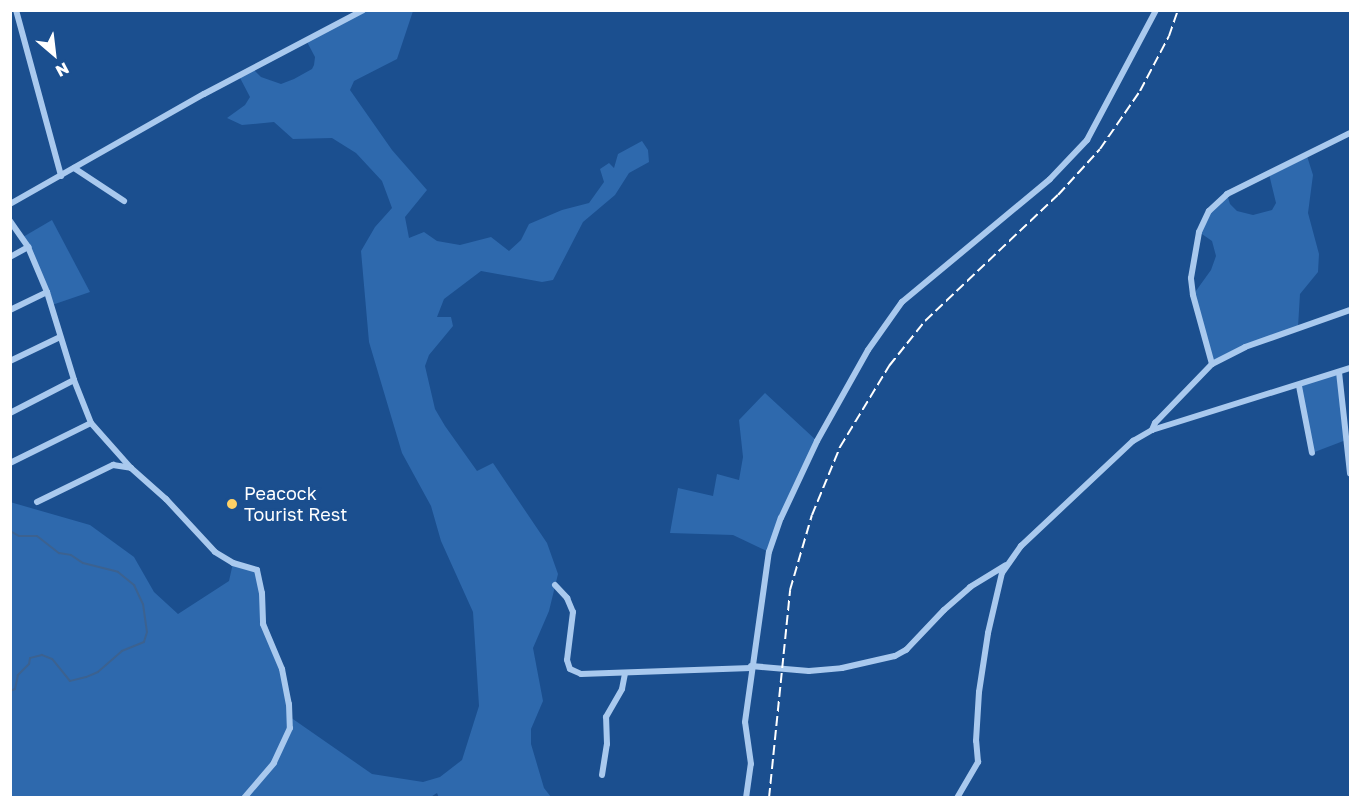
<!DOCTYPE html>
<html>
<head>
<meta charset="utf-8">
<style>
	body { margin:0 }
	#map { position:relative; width:1361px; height:808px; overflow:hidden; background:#1b4f8f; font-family:"Golos Text",sans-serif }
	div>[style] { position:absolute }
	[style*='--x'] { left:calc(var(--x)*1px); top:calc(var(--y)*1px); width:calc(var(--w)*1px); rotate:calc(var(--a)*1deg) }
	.green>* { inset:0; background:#2e69ad }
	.stream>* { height:2px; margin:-1px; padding:0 1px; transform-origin:1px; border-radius:1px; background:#3c6290 }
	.minor>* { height:6px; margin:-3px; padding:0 3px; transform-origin:3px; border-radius:3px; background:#a9c9ee }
	.rail>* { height:2px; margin-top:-1px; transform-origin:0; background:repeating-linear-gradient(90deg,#fff 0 10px,transparent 0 14.5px) }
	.dots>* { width:16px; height:16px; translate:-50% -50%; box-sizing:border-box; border:3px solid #1b4f8f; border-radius:50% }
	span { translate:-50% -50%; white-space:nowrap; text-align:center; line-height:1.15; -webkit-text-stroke:4.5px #1b4f8f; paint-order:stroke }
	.poi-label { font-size:18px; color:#fff }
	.left { translate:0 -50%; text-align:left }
	.frame { position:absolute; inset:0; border:12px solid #fff; pointer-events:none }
	.north { position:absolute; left:24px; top:24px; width:60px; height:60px; -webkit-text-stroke:4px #1b4f8f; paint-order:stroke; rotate:152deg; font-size:16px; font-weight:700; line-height:24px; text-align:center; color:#fff }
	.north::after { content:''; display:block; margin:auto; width:21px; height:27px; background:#fff; clip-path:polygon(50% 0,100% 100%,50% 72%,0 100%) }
</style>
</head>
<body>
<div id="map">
	<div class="green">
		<div style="clip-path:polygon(363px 11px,413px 11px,397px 59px,354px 81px,350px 90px,392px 150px,427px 190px,405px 217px,409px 238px,424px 232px,437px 241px,460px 245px,491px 237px,509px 251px,521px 240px,529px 224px,562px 210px,589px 203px,604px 182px,600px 169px,609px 163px,614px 168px,618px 154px,642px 141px,648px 150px,649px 162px,629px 173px,615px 195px,583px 222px,553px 280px,542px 282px,481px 271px,444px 299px,437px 317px,451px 317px,453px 326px,429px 355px,425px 366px,435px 409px,445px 426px,477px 471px,493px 463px,547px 543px,558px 574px,549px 611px,533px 648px,543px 701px,531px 729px,531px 744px,544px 788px,551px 797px,439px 798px,437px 793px,429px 798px,11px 797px,10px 502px,90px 525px,134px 557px,154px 592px,178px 614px,229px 581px,233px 563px,257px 570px,262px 611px,282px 669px,290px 717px,372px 774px,423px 782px,440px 777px,462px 760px,479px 706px,473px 612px,441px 541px,431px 506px,402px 453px,369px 342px,361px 251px,375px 227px,392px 208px,382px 181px,356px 153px,332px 138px,293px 139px,274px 122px,242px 125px,227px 118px,245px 105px,250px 97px,239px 76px,253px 69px,261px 77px,281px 84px,294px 79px,312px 69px,314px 65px,315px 57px,306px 40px)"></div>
		<div style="clip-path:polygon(1307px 156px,1313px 175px,1308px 213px,1319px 254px,1318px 272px,1300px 294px,1298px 327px,1212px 364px,1193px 295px,1211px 270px,1216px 256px,1212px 241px,1199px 232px,1202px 223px,1227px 194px,1230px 204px,1237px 211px,1253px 215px,1272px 210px,1276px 203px,1269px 174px)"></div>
		<div style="clip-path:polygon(52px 220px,90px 292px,52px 305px,23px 237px)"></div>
		<div style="clip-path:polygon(1339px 372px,1346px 440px,1312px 453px,1299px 386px)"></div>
		<div style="clip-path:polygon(765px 393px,817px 441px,769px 552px,733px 535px,670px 533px,678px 488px,713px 496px,717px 474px,739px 480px,743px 457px,739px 420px)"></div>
	</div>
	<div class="stream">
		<div style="--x:10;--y:531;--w:10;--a:29"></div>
		<div style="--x:19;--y:536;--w:18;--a:0"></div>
		<div style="--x:37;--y:536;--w:28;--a:38"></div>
		<div style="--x:59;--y:553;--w:12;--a:9"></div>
		<div style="--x:71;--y:555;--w:14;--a:34"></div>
		<div style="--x:83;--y:563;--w:36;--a:14"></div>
		<div style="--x:118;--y:572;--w:21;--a:39"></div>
		<div style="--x:134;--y:585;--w:21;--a:65"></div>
		<div style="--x:143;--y:604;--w:28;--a:82"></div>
		<div style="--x:147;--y:632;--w:10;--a:107"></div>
		<div style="--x:144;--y:642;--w:24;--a:158"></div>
		<div style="--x:122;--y:651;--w:32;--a:139"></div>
		<div style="--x:98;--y:672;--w:13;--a:157"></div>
		<div style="--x:86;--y:677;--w:16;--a:166"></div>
		<div style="--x:70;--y:681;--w:28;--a:-129"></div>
		<div style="--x:52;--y:659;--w:11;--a:-158"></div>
		<div style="--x:42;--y:655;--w:12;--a:166"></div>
		<div style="--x:30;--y:658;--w:6;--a:99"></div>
		<div style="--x:29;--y:664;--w:16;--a:135"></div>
		<div style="--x:18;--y:675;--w:14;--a:102"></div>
		<div style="--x:15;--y:689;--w:5;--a:158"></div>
	</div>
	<div class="minor">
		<div style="--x:16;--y:10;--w:172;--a:74.8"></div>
		<div style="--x:74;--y:168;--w:60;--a:33.4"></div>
		<div style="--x:10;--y:204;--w:223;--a:-29.6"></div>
		<div style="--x:204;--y:94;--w:180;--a:-27.8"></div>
		<div style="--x:10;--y:221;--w:32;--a:55"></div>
		<div style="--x:28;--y:247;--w:49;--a:67.1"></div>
		<div style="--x:47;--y:292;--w:92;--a:72.9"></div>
		<div style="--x:74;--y:380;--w:46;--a:68.4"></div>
		<div style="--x:91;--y:423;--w:60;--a:48.4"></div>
		<div style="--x:131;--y:468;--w:47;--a:41.5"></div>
		<div style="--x:166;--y:499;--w:72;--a:47.2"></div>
		<div style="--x:215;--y:552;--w:21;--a:31"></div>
		<div style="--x:233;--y:563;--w:25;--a:16"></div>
		<div style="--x:257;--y:570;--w:24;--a:78"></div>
		<div style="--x:262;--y:593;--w:31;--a:88"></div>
		<div style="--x:263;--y:624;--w:49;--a:67.1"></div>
		<div style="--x:282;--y:669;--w:36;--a:79"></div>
		<div style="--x:289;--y:704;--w:24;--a:88"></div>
		<div style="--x:290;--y:728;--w:38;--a:115"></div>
		<div style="--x:274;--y:763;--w:46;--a:130.6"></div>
		<div style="--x:10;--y:257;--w:21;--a:-29"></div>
		<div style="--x:10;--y:310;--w:41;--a:-25.9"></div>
		<div style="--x:10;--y:361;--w:55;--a:-25.6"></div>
		<div style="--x:1212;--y:364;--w:72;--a:-105.4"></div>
		<div style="--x:1193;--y:295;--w:17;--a:-97"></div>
		<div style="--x:1191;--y:278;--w:47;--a:-80.1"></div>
		<div style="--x:1199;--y:232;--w:23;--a:-65"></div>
		<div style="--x:1209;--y:211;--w:25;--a:-43"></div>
		<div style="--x:1227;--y:194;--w:137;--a:-26.4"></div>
		<div style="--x:1339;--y:372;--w:102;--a:83.8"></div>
		<div style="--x:1299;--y:386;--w:68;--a:79"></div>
		<div style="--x:10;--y:413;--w:72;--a:-27.3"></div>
		<div style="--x:1152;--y:430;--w:8;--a:-67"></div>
		<div style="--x:1155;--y:423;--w:82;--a:-46"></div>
		<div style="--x:1212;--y:364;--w:37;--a:-27"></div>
		<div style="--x:1245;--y:347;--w:111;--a:-19.4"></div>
		<div style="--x:10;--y:463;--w:90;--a:-26.3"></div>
		<div style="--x:37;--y:502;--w:85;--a:-26"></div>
		<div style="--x:113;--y:465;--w:18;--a:9"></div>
		<div style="--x:555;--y:585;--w:18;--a:47"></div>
		<div style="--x:567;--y:598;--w:15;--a:67"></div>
		<div style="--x:573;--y:612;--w:48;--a:97.1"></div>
		<div style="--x:567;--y:660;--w:9;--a:72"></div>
		<div style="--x:570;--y:669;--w:12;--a:24"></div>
		<div style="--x:581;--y:674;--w:170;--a:-2"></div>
		<div style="--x:751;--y:666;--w:58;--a:4.9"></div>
		<div style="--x:809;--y:671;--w:33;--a:-5"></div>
		<div style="--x:842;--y:668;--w:54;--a:-12.8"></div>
		<div style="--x:895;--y:656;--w:13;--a:-29"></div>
		<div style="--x:906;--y:650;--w:55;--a:-46.5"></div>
		<div style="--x:944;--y:610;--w:35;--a:-41"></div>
		<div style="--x:970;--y:587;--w:42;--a:-31.4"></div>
		<div style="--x:602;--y:775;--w:31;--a:-81"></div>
		<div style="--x:607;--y:744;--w:27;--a:-92"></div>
		<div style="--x:606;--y:717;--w:32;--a:-60"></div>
		<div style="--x:622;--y:689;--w:16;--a:-79"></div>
		<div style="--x:746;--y:798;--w:34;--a:-82"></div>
		<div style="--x:751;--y:764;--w:42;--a:-98.1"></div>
		<div style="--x:745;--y:722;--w:172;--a:-82"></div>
		<div style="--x:769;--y:552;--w:36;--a:-71"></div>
		<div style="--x:781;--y:518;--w:85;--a:-64.9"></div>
		<div style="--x:817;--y:441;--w:104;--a:-60.7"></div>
		<div style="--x:868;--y:350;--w:59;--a:-54.7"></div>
		<div style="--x:902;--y:302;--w:192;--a:-39.7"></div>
		<div style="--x:1050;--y:179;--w:54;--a:-46.5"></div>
		<div style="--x:1087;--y:140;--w:147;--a:-62"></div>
		<div style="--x:957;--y:798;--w:42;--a:-59.7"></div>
		<div style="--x:978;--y:762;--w:21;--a:-95"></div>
		<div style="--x:976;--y:741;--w:49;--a:-86.5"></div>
		<div style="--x:979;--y:692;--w:60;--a:-81.3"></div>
		<div style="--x:988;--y:633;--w:62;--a:-76.9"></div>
		<div style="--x:1002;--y:573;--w:33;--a:-55"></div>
		<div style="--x:1021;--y:546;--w:154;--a:-43.2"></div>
		<div style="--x:1133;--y:441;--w:22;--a:-30"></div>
		<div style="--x:1152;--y:430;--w:207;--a:-17.4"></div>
	</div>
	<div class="rail">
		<div style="--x:769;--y:798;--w:209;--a:-84.2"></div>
		<div style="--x:790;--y:590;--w:78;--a:-73.7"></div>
		<div style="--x:812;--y:515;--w:74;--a:-67.6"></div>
		<div style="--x:840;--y:447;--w:95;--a:-58.8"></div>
		<div style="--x:889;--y:366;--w:58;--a:-51.3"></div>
		<div style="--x:925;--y:321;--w:183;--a:-43.5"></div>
		<div style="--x:1058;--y:195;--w:62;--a:-47.6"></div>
		<div style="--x:1100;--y:149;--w:70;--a:-55.4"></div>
		<div style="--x:1140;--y:91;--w:62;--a:-62.2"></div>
		<div style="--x:1169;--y:36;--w:28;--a:-71"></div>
	</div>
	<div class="dots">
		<div style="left:232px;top:504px;background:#ffd166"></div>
	</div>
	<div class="poi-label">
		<span class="left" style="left:244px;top:504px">Peacock<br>Tourist Rest</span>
	</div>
	<div class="frame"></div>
	<div class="north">N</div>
</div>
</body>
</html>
